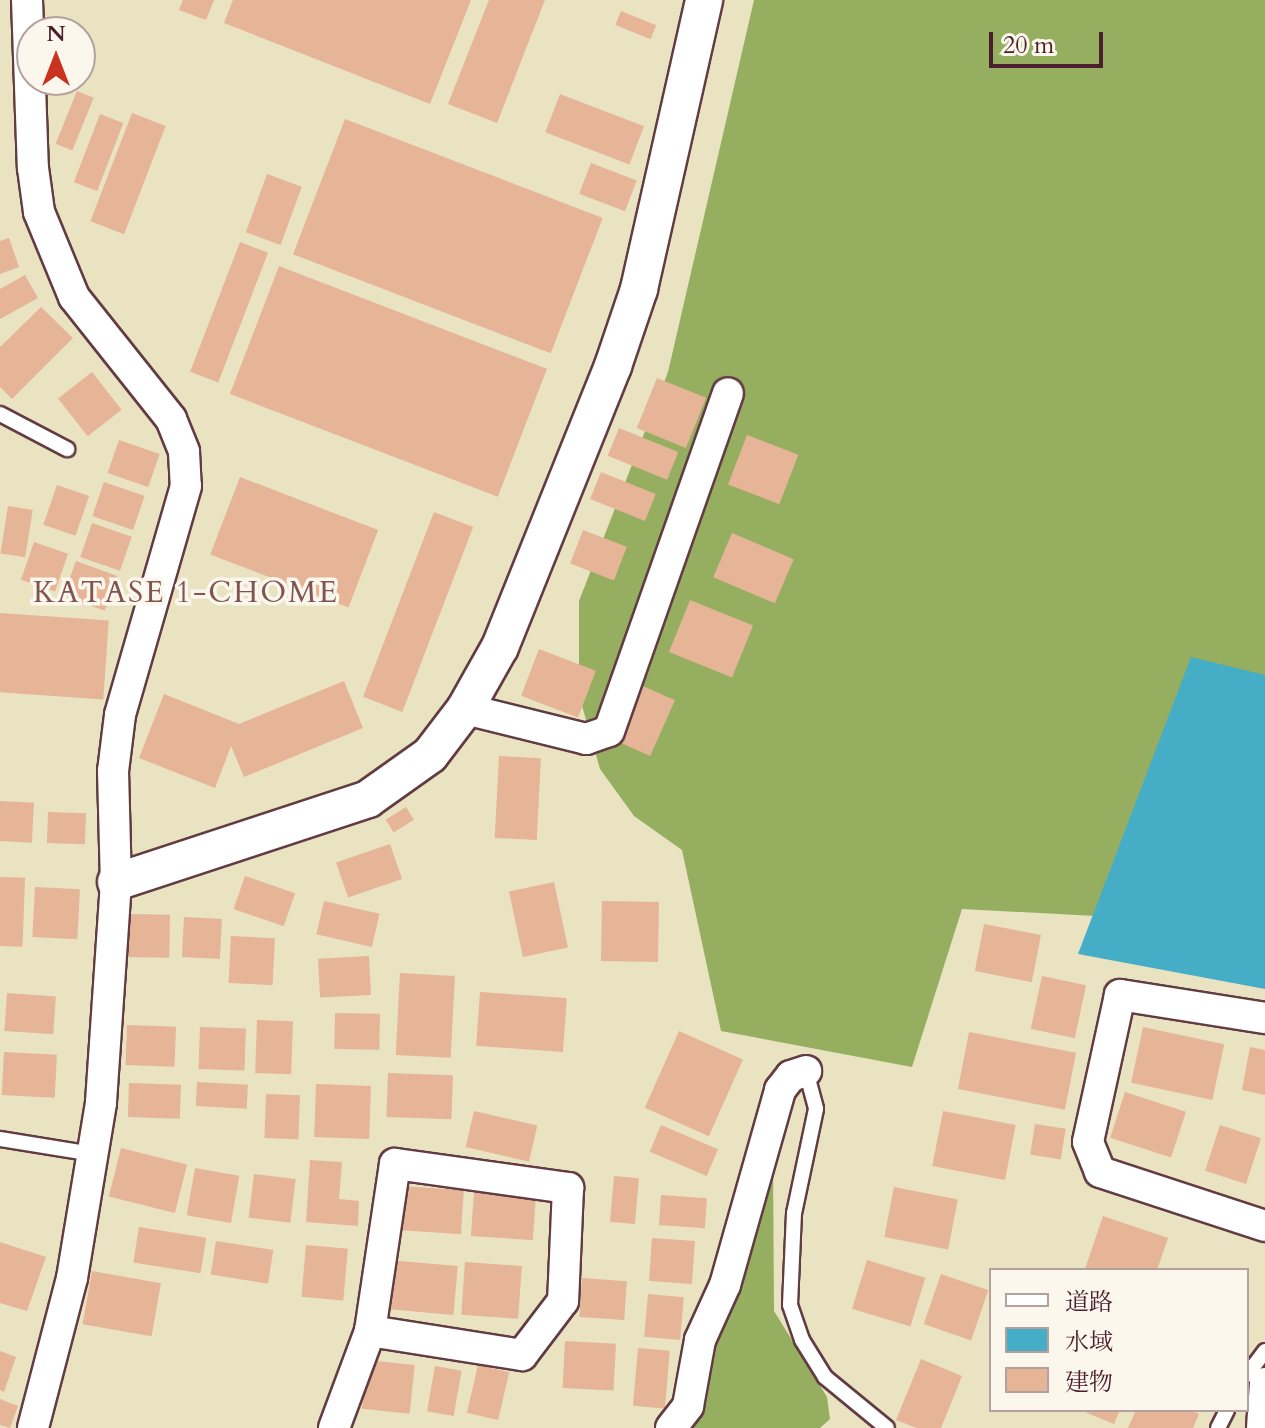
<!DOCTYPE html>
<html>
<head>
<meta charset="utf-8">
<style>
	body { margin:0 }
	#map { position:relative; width:1265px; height:1428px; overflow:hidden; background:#e9e3c2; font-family:Cardo,"Noto Serif JP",serif }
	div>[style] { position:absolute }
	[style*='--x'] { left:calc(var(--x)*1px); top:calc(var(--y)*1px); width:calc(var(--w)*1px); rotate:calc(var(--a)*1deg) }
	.forest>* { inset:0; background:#96ae60 }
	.water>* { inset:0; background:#46adc6 }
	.building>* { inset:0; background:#e6b497; transform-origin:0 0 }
	.roads { filter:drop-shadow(2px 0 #623c42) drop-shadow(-2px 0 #623c42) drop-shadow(0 2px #623c42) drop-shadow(0 -2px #623c42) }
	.service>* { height:14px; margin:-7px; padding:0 7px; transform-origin:7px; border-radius:7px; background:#fff }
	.minor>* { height:30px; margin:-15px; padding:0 15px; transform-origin:15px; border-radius:15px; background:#fff }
	.tertiary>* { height:36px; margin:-18px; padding:0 18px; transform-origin:18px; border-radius:18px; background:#fff }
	span { translate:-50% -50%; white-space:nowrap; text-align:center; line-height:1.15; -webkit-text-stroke:7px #fbf7ec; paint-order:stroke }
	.neighbourhood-label { font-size:30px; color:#815351; letter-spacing:2px }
	.legend { position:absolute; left:989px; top:1268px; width:260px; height:144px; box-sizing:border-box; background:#fbf7ec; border:2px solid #b4a19f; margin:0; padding:10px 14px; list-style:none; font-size:24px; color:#4a1f2b }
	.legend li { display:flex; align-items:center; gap:16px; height:40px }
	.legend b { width:40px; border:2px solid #b4a19f }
	.north { position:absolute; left:16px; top:16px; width:80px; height:80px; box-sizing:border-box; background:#fbf7ec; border:2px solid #b4a19f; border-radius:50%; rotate:0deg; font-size:22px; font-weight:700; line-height:32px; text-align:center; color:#4a1f2b }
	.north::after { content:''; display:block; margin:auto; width:28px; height:36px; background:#c8321e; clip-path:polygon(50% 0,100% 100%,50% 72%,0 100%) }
	.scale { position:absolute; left:989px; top:32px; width:114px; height:36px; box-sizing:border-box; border:4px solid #4a1f2b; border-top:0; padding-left:10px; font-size:24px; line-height:28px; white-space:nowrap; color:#4a1f2b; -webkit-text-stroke:6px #fbf7ec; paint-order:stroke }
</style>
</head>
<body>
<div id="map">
	<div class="forest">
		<div style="clip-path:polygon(754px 0,1265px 0,1265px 678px,1114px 917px,962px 909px,912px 1067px,721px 1031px,682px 850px,634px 816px,600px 769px,579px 695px,579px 601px,668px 372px)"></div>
		<div style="clip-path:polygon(773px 1161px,774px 1311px,827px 1397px,830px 1419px,820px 1428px,688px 1428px,703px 1357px)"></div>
	</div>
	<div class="water">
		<div style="clip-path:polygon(1191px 657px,1265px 675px,1265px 989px,1078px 954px)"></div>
	</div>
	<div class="building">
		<div style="clip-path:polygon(183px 0,214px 0,206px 20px,179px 10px)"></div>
		<div style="clip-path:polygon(233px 0,471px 0,430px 104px,224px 23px)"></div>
		<div style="clip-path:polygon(489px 0,545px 0,497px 123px,448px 104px)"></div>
		<div style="left:621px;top:11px;width:38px;height:15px;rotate:22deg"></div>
		<div style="left:77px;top:91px;width:18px;height:57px;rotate:22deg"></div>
		<div style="left:560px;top:94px;width:90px;height:41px;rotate:21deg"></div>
		<div style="left:132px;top:113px;width:36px;height:116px;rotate:21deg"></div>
		<div style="left:100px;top:114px;width:25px;height:73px;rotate:21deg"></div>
		<div style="left:345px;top:119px;width:276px;height:145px;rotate:21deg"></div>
		<div style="left:591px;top:163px;width:49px;height:33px;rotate:21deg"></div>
		<div style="left:267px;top:174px;width:37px;height:62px;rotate:20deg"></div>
		<div style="clip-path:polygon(9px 238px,19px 267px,0 274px,0 241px)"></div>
		<div style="left:240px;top:242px;width:30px;height:139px;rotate:21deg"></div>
		<div style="left:279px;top:266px;width:287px;height:137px;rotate:21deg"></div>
		<div style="clip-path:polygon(25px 275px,38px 298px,0 319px,0 289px)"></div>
		<div style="clip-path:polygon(41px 307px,73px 338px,12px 399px,0 387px,0 347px)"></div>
		<div style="left:92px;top:372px;width:48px;height:43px;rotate:52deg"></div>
		<div style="left:657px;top:378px;width:53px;height:54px;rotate:22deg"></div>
		<div style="left:619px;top:428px;width:64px;height:30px;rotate:22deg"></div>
		<div style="left:747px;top:435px;width:55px;height:53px;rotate:21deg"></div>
		<div style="left:119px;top:440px;width:43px;height:35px;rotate:19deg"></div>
		<div style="left:601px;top:472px;width:59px;height:29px;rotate:22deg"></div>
		<div style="left:240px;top:477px;width:148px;height:83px;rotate:21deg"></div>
		<div style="left:104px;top:482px;width:43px;height:36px;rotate:19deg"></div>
		<div style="left:57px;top:485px;width:34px;height:42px;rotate:19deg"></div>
		<div style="left:8px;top:506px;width:25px;height:48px;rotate:9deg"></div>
		<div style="left:434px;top:512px;width:42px;height:198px;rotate:21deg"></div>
		<div style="left:92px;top:523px;width:42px;height:36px;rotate:19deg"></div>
		<div style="left:583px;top:530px;width:47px;height:36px;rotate:21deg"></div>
		<div style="left:732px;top:533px;width:67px;height:48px;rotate:23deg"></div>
		<div style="left:34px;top:542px;width:36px;height:40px;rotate:19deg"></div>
		<div style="left:76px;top:561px;width:44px;height:37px;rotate:20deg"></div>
		<div style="left:690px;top:600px;width:68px;height:56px;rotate:22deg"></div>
		<div style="left:0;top:613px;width:109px;height:79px;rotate:4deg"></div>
		<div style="left:539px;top:649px;width:61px;height:50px;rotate:21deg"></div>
		<div style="clip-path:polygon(344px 681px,363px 728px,244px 777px,231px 746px,215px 788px,139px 758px,164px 694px,239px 724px)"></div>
		<div style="left:643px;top:686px;width:35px;height:61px;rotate:24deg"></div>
		<div style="left:499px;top:756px;width:42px;height:82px;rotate:3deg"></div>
		<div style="left:0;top:801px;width:34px;height:40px;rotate:3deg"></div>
		<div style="left:406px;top:807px;width:15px;height:24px;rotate:58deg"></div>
		<div style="left:48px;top:812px;width:38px;height:31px;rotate:2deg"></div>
		<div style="left:390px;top:844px;width:37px;height:57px;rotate:71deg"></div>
		<div style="left:245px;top:876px;width:53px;height:35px;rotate:19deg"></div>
		<div style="left:0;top:877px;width:25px;height:69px;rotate:2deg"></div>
		<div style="left:554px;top:882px;width:67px;height:46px;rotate:78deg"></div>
		<div style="left:35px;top:887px;width:45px;height:50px;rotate:3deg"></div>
		<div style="left:324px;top:901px;width:57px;height:34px;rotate:13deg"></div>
		<div style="left:602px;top:901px;width:57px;height:60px;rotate:1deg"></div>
		<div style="left:128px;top:914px;width:42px;height:43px;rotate:1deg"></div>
		<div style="left:184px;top:917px;width:38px;height:40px;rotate:3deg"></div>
		<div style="left:984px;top:924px;width:58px;height:48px;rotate:11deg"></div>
		<div style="left:231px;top:936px;width:44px;height:47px;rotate:3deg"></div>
		<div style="left:369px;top:956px;width:39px;height:51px;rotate:87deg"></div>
		<div style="left:400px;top:973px;width:55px;height:82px;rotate:3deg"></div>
		<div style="left:1042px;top:976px;width:45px;height:54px;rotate:12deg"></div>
		<div style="left:480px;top:992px;width:87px;height:54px;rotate:4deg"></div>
		<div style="left:7px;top:993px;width:49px;height:38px;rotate:4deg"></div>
		<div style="left:335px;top:1013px;width:45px;height:36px;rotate:1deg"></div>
		<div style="left:257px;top:1020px;width:36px;height:53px;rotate:2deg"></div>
		<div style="left:127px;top:1025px;width:49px;height:40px;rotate:2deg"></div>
		<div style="left:200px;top:1027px;width:46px;height:42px;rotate:2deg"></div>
		<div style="left:1143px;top:1027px;width:83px;height:57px;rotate:12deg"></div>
		<div style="left:679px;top:1031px;width:70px;height:84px;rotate:24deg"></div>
		<div style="left:969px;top:1032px;width:109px;height:58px;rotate:11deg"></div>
		<div style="clip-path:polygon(1250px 1047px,1265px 1050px,1265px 1095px,1242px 1090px)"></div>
		<div style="left:4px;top:1052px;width:53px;height:43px;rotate:3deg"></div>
		<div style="left:388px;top:1073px;width:65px;height:44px;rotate:2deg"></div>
		<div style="left:197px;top:1082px;width:51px;height:24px;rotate:3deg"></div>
		<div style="left:129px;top:1083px;width:52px;height:34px;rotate:2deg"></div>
		<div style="left:316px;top:1084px;width:55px;height:53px;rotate:2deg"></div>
		<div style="left:1125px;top:1092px;width:64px;height:48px;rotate:18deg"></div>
		<div style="left:266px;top:1094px;width:34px;height:44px;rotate:2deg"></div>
		<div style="left:474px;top:1111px;width:65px;height:37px;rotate:13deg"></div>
		<div style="left:943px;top:1111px;width:74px;height:56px;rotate:11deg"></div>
		<div style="left:1035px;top:1124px;width:31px;height:31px;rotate:9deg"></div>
		<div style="left:661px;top:1125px;width:62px;height:29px;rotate:23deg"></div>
		<div style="left:1220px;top:1125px;width:43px;height:48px;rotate:18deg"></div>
		<div style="left:121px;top:1148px;width:68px;height:50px;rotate:14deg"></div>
		<div style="clip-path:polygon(310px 1160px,342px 1162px,339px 1199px,359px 1201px,358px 1226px,306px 1222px)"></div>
		<div style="left:195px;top:1168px;width:45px;height:48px;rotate:10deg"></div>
		<div style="left:254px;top:1174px;width:42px;height:44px;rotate:7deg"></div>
		<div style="left:614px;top:1176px;width:25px;height:46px;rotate:5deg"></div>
		<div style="left:402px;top:1186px;width:62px;height:44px;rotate:4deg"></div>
		<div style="left:894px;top:1187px;width:65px;height:51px;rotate:11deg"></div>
		<div style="left:474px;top:1192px;width:62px;height:44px;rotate:4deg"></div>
		<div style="left:661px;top:1195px;width:46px;height:30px;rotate:4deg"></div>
		<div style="clip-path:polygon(1103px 1216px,1168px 1238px,1157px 1270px,1085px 1269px)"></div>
		<div style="left:139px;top:1227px;width:68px;height:36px;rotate:9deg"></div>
		<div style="left:652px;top:1238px;width:43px;height:43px;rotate:4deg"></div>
		<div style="left:216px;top:1241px;width:58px;height:34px;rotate:9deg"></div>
		<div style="clip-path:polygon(0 1242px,46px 1257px,27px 1311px,0 1303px)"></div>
		<div style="left:306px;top:1245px;width:42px;height:52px;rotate:5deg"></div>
		<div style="left:388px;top:1260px;width:70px;height:49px;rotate:5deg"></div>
		<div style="left:867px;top:1260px;width:61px;height:51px;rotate:17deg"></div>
		<div style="left:465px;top:1262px;width:57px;height:53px;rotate:4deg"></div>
		<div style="left:92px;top:1271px;width:70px;height:54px;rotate:10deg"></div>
		<div style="left:941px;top:1274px;width:50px;height:53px;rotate:19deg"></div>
		<div style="left:582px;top:1278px;width:45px;height:39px;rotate:4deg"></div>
		<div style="left:648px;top:1294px;width:36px;height:43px;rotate:5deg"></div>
		<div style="left:565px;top:1341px;width:51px;height:47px;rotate:3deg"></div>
		<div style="left:638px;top:1348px;width:32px;height:58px;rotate:5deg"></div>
		<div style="clip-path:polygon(0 1351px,16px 1357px,4px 1392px,0 1390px)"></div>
		<div style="clip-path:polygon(921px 1359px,962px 1376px,941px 1428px,917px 1428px,896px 1420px)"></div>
		<div style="left:367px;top:1360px;width:48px;height:49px;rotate:6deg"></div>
		<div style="left:478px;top:1365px;width:32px;height:49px;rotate:13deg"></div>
		<div style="left:435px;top:1366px;width:27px;height:46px;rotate:10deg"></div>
		<div style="clip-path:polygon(0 1399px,18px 1406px,10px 1428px,0 1425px)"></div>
		<div style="clip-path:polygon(1080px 1410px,1120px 1410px,1114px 1424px)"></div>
		<div style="clip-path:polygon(1136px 1410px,1190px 1410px,1199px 1414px,1193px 1428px,1128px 1428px)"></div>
	</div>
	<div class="roads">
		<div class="service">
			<div style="--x:0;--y:414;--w:76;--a:27.6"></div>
			<div style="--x:806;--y:1071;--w:39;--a:75"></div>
			<div style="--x:816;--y:1109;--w:106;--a:101.9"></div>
			<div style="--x:794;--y:1213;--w:92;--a:92.5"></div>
			<div style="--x:790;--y:1305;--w:37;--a:71"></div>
			<div style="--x:802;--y:1340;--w:44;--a:58.1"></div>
			<div style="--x:825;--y:1377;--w:80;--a:39.4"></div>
			<div style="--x:0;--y:1139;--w:94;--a:9.2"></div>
			<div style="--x:1247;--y:1375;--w:30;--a:-53"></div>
			<div style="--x:1218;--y:1428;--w:20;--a:-63"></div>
		</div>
		<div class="minor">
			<div style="--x:27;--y:0;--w:168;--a:88"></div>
			<div style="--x:33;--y:168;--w:44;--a:82.2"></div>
			<div style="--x:39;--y:212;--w:92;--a:67.6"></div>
			<div style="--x:74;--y:297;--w:156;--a:51.5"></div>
			<div style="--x:171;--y:419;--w:35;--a:68"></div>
			<div style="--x:184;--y:452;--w:34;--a:87"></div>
			<div style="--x:186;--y:486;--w:238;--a:106.1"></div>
			<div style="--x:120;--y:715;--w:56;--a:97.1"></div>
			<div style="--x:113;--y:771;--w:111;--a:88.5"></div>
			<div style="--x:116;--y:882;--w:222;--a:93.9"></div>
			<div style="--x:101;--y:1103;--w:177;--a:99.4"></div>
			<div style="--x:72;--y:1278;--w:155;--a:104.6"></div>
			<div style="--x:465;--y:709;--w:125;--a:13.9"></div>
			<div style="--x:586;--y:739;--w:24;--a:-19"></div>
			<div style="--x:609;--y:731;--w:358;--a:-70.6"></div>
			<div style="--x:1265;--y:1018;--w:147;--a:-171"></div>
			<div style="--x:1120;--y:995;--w:150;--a:102.3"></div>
			<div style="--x:1088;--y:1142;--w:32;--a:68"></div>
			<div style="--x:1100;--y:1172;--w:174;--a:18.1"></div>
			<div style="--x:334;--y:1428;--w:103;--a:-69.6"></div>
			<div style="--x:370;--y:1331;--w:169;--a:-81.5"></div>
			<div style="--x:395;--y:1164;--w:175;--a:7.9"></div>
			<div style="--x:568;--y:1188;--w:113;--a:92.5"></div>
			<div style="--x:563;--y:1301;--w:68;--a:127.2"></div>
			<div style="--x:522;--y:1355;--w:154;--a:-171"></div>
			<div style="--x:671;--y:1428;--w:28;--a:-52"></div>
			<div style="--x:688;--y:1406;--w:67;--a:-79.7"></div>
			<div style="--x:700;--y:1340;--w:60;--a:-65.6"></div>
			<div style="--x:725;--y:1285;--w:203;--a:-74.2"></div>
			<div style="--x:780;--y:1090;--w:18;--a:-52"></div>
			<div style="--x:791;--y:1076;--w:16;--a:-18"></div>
			<div style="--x:1262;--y:1428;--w:45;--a:-86.2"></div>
		</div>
		<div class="tertiary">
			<div style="--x:116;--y:882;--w:265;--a:-18.2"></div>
			<div style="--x:368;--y:799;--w:76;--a:-35.4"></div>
			<div style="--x:430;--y:755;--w:58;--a:-52.7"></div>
			<div style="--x:465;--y:709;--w:71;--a:-60.6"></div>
			<div style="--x:500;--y:647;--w:303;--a:-68.1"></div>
			<div style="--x:613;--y:366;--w:81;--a:-71.3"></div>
			<div style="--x:639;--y:289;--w:296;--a:-77.3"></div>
		</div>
	</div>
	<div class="neighbourhood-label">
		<span style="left:186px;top:593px">KATASE 1-CHOME</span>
	</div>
	<ul class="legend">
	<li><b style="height:10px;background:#fff"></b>道路</li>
	<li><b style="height:22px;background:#46adc6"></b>水域</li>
	<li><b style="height:22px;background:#e6b497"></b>建物</li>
	</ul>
	<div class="north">N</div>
	<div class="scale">20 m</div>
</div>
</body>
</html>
